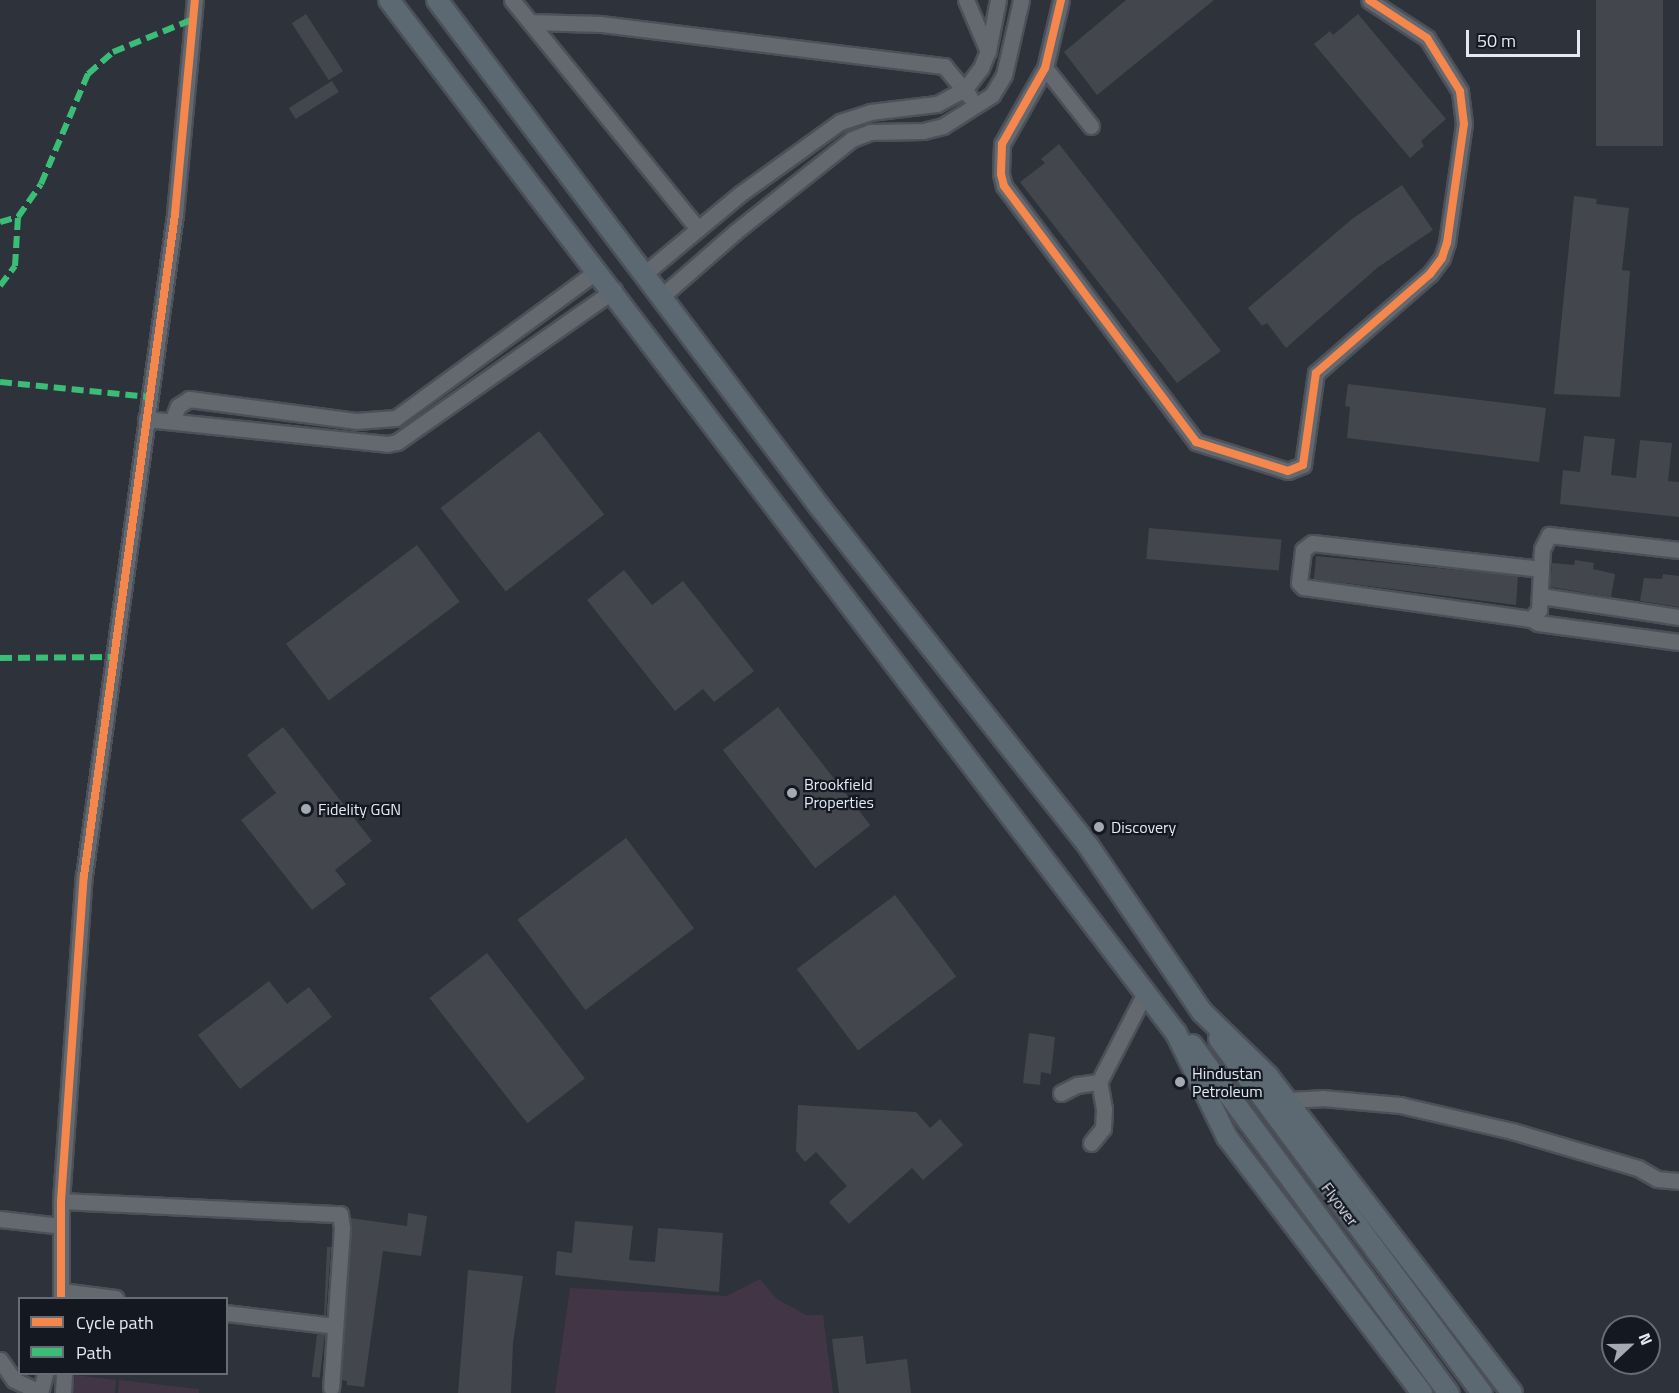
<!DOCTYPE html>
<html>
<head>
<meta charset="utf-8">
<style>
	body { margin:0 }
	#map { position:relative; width:1679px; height:1393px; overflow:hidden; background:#2d323b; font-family:"Titillium Web",sans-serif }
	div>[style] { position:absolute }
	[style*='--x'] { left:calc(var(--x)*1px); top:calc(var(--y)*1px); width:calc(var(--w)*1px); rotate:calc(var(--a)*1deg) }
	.green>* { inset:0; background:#423646 }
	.building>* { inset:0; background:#44464d; transform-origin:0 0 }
	.roads { filter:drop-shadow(2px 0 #4c5058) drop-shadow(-2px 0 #4c5058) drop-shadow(0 2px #4c5058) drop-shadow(0 -2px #4c5058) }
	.minor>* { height:15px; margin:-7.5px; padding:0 7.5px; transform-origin:7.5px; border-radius:7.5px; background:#64686f }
	.major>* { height:20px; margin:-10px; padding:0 10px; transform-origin:10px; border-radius:10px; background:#5c6972 }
	.quiet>* { height:6px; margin-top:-3px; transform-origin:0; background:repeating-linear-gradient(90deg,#3abd76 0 12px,transparent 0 18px) }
	.cycleway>* { height:8px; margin:-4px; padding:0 4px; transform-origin:4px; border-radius:4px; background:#f5874c }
	.dots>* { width:16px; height:16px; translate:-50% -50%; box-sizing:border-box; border:3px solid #141820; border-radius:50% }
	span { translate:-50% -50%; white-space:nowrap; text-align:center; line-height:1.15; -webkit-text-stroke:4.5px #141820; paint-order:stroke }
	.poi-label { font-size:16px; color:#e3eaf5 }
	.left { translate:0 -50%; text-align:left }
	.street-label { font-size:16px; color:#e3eaf5 }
	.legend { position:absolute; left:18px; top:1297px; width:210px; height:78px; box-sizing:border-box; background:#141820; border:2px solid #676c75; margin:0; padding:8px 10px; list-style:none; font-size:18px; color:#e3eaf5 }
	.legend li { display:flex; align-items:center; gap:12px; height:30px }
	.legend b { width:30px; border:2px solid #676c75 }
	.north { position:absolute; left:1601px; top:1315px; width:60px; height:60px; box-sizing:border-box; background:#141820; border:2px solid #676c75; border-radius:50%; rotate:68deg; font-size:16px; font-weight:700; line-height:24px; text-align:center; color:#e3eaf5 }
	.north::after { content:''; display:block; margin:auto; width:21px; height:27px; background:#a3aab4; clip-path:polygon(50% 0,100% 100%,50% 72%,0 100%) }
	.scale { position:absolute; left:1466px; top:30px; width:114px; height:27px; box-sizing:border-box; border:3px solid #e3eaf5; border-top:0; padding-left:8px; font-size:18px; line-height:21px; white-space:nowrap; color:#e3eaf5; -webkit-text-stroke:4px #141820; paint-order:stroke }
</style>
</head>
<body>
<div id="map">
	<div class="green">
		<div style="clip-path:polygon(760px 1279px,777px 1299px,806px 1315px,823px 1315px,833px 1393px,555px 1393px,570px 1288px,727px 1296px)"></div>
		<div style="clip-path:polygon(75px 1375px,116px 1380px,115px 1393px,73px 1393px)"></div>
		<div style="clip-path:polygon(119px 1380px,199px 1389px,199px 1393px,118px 1393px)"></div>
	</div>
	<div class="building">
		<div style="clip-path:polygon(1126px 0,1214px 0,1097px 95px,1064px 52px)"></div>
		<div style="left:1596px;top:0;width:67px;height:146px"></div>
		<div style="left:306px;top:14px;width:68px;height:17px;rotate:57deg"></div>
		<div style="clip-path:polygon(1358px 14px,1446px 119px,1421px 141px,1424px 146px,1410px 158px,1314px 44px,1330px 31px,1333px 35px)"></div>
		<div style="left:332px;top:81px;width:13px;height:51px;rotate:58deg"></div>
		<div style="clip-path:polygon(1059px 144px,1221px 351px,1177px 383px,1020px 182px,1045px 163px,1041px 159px)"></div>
		<div style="clip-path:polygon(1402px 185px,1433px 230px,1377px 268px,1286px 348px,1267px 323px,1262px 326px,1248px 308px,1352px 219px)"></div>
		<div style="clip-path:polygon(1574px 196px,1597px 199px,1596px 204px,1629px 208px,1622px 270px,1630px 271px,1620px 397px,1554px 394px)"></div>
		<div style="clip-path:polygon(1348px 384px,1546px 408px,1539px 462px,1347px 438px,1350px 407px,1345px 406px)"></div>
		<div style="left:539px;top:431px;width:106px;height:125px;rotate:52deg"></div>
		<div style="clip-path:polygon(1584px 436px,1615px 439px,1611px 475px,1636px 478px,1640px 440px,1672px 443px,1668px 481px,1679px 482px,1679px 517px,1560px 504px,1563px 470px,1580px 472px)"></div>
		<div style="left:1149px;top:528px;width:133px;height:31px;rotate:5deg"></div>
		<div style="left:417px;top:545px;width:71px;height:164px;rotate:53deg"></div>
		<div style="clip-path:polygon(1316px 556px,1518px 576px,1516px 605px,1314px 579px)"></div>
		<div style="clip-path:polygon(1575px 560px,1594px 563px,1593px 569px,1615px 574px,1611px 597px,1550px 587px,1552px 563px,1574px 565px)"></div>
		<div style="clip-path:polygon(624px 570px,652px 605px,683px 581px,754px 671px,714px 702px,703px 689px,675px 711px,587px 600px)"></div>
		<div style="clip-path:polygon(1663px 574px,1679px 576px,1679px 607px,1640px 601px,1644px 578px,1662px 579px)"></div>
		<div style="left:778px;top:707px;width:150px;height:70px;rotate:52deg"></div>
		<div style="clip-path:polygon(283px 727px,372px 841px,335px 870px,346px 884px,312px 910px,241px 820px,276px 793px,247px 755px)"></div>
		<div style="left:626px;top:838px;width:113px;height:136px;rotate:53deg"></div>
		<div style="left:895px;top:895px;width:102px;height:123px;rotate:53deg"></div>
		<div style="left:487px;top:953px;width:159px;height:73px;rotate:52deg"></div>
		<div style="clip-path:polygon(269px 981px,287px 1004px,309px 987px,332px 1017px,240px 1089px,198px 1035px)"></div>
		<div style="clip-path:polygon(1029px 1033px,1055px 1037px,1051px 1074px,1041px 1072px,1040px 1085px,1023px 1083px)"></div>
		<div style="clip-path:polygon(798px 1105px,916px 1112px,930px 1128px,940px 1119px,963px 1145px,923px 1180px,912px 1168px,849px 1224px,829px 1202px,847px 1186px,816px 1152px,805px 1162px,796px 1151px)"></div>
		<div style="clip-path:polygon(408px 1213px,427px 1216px,421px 1256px,383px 1251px,364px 1387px,347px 1385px,347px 1381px,341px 1380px,350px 1218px,407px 1226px)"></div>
		<div style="clip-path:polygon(575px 1221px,633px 1226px,629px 1260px,655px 1262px,658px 1228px,723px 1233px,719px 1292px,555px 1275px,557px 1251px,572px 1253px)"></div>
		<div style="clip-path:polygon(327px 1247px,331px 1247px,326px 1315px,324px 1315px)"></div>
		<div style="clip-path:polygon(468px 1270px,523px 1276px,513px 1343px,511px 1393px,458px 1393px)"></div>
		<div style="left:317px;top:1334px;width:8px;height:43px;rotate:7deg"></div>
		<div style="clip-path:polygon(863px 1336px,866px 1364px,907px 1359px,911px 1393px,839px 1393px,832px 1339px)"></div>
	</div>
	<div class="roads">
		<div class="minor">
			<div style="--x:512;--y:0;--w:295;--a:50.9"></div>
			<div style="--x:966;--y:0;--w:56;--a:66.7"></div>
			<div style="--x:1061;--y:0;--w:70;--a:103.2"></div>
			<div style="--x:1045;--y:68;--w:87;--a:119.5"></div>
			<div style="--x:1002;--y:144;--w:30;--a:92"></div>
			<div style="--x:1001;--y:174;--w:12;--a:76"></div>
			<div style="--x:1004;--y:186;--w:320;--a:53.1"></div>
			<div style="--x:1196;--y:442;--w:96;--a:17.5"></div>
			<div style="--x:1288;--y:471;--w:16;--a:-22"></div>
			<div style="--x:1303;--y:465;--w:93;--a:-82"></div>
			<div style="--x:1316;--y:373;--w:151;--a:-41"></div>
			<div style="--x:1430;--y:274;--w:20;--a:-53"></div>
			<div style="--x:1442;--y:258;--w:16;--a:-72"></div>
			<div style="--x:1447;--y:243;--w:120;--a:-81.9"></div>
			<div style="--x:1464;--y:124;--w:33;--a:-97"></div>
			<div style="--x:1460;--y:91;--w:62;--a:-121.9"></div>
			<div style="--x:1427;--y:38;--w:69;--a:-146.8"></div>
			<div style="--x:531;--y:22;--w:70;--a:1.6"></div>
			<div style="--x:601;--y:24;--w:346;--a:7"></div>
			<div style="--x:944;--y:66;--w:40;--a:50"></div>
			<div style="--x:1045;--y:68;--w:74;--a:51.6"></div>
			<div style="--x:644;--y:274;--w:125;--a:-39.8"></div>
			<div style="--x:740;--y:194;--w:123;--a:-35.8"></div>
			<div style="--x:840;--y:122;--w:32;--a:-18"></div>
			<div style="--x:870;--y:112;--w:67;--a:-6.8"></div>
			<div style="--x:937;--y:104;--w:32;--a:-28"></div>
			<div style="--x:965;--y:89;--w:26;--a:-53"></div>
			<div style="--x:981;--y:68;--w:18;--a:-68"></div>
			<div style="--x:988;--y:51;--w:52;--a:-78.9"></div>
			<div style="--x:662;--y:296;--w:97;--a:-41.2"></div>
			<div style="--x:735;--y:232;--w:149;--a:-38.5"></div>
			<div style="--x:852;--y:139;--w:19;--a:-21"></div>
			<div style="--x:870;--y:132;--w:53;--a:-1.1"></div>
			<div style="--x:923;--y:131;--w:21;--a:-14"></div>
			<div style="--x:943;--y:126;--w:58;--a:-32.3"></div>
			<div style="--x:992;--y:95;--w:23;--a:-59"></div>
			<div style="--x:1004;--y:75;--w:77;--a:-77.2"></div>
			<div style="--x:146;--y:419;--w:242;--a:5.9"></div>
			<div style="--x:387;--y:444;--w:10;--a:-11"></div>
			<div style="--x:397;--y:442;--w:265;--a:-35"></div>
			<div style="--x:172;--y:421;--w:16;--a:-68"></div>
			<div style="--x:178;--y:406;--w:13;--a:-32"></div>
			<div style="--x:189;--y:399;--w:168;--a:7.5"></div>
			<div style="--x:356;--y:421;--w:40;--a:-4.3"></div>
			<div style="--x:396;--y:418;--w:250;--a:-36.2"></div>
			<div style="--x:1541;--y:569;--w:230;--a:-173.5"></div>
			<div style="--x:1312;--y:543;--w:11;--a:142"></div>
			<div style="--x:1303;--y:550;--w:33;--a:97"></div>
			<div style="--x:1299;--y:583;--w:6;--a:45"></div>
			<div style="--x:1303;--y:587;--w:230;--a:8"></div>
			<div style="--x:1531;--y:619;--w:12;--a:-48"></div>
			<div style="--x:1539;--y:610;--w:61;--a:-87.2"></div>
			<div style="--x:1542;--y:549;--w:16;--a:-63"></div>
			<div style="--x:1549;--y:535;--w:131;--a:6.6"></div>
			<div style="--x:1541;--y:596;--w:140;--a:8.7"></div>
			<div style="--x:1531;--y:619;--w:8;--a:30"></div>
			<div style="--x:1538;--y:623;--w:142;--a:7.7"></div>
			<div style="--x:1061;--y:1093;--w:18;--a:-27"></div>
			<div style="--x:1077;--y:1085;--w:22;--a:-8"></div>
			<div style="--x:1099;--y:1082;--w:100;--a:-62.7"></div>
			<div style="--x:1287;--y:1100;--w:35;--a:-3"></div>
			<div style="--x:1322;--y:1098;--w:78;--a:5.1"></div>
			<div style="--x:1400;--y:1105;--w:115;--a:13.1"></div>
			<div style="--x:1512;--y:1131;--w:131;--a:16.4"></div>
			<div style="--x:1638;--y:1168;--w:22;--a:30"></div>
			<div style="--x:1657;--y:1179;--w:22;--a:5"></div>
			<div style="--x:1091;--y:1143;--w:19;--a:-51"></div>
			<div style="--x:1103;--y:1128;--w:19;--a:-87"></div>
			<div style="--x:1104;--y:1109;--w:27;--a:-100"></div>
			<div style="--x:61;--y:1201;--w:279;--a:2.7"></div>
			<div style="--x:340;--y:1214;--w:14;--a:82"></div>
			<div style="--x:342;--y:1228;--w:160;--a:93.9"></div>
			<div style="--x:0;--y:1219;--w:61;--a:6.5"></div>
			<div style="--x:61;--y:1291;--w:55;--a:7.3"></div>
			<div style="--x:61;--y:1298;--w:97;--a:-90"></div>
			<div style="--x:61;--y:1201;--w:326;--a:-86"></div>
			<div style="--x:84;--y:876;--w:668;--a:-82.17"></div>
			<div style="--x:175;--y:214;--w:215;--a:-84.7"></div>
			<div style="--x:226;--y:1313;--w:110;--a:6.8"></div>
			<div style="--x:0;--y:1360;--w:24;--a:55"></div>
			<div style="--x:14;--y:1380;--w:29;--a:25"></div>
			<div style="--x:40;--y:1393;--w:20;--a:-75"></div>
			<div style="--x:63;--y:1393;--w:19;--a:-87"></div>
		</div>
		<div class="major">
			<div style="--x:389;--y:0;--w:1299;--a:52.7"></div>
			<div style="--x:1176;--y:1033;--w:116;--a:63.9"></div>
			<div style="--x:1227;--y:1137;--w:322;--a:52.7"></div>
			<div style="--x:437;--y:0;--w:634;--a:52.95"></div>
			<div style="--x:819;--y:506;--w:435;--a:51.6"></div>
			<div style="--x:1089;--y:847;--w:200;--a:55.6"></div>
			<div style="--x:1202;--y:1012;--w:92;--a:44.1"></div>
			<div style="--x:1268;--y:1076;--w:400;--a:52.4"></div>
			<div style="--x:1219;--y:1039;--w:441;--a:53.4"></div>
			<div style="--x:1192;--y:1045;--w:433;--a:53.6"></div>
		</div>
	</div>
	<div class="quiet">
		<div style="--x:0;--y:222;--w:19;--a:-16"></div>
		<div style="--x:0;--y:286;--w:25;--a:-53"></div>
		<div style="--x:15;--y:266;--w:49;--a:-86.5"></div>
		<div style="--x:18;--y:217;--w:40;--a:-55.1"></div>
		<div style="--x:41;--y:184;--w:120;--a:-66.9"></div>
		<div style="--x:88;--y:74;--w:33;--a:-41"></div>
		<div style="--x:113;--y:52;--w:84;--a:-22.3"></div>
		<div style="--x:0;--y:382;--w:150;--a:5.7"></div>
		<div style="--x:0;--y:658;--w:113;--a:-0.5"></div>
	</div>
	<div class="cycleway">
		<div style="--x:1061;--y:0;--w:70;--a:103.2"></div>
		<div style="--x:1045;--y:68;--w:87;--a:119.5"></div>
		<div style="--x:1002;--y:144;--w:30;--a:92"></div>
		<div style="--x:1001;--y:174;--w:12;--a:76"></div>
		<div style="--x:1004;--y:186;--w:320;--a:53.1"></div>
		<div style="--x:1196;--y:442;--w:96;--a:17.5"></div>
		<div style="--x:1288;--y:471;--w:16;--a:-22"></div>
		<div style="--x:1303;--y:465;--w:93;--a:-82"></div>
		<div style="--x:1316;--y:373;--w:151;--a:-41"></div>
		<div style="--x:1430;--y:274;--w:20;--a:-53"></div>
		<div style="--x:1442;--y:258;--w:16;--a:-72"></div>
		<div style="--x:1447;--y:243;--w:120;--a:-81.9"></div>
		<div style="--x:1464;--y:124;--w:33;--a:-97"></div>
		<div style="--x:1460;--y:91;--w:62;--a:-121.9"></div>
		<div style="--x:1427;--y:38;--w:69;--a:-146.8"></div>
		<div style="--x:61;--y:1298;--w:97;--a:-90"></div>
		<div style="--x:61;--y:1201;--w:326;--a:-86"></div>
		<div style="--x:84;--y:876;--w:668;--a:-82.17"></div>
		<div style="--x:175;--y:214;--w:215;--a:-84.7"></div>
	</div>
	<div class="dots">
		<div style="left:792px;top:793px;background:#a3aab4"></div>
		<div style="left:306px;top:809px;background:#a3aab4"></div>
		<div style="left:1099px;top:827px;background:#a3aab4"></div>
		<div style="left:1180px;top:1082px;background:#a3aab4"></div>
	</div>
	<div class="poi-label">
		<span class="left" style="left:804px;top:793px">Brookfield<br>Properties</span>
		<span class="left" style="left:318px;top:809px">Fidelity GGN</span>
		<span class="left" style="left:1111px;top:827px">Discovery</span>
		<span class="left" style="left:1192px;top:1082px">Hindustan<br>Petroleum</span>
	</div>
	<div class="street-label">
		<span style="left:1340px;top:1204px;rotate:53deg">Flyover</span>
	</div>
	<ul class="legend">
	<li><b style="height:8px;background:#f5874c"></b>Cycle path</li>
	<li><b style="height:8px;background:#3abd76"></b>Path</li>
	</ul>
	<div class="north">N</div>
	<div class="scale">50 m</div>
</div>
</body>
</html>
